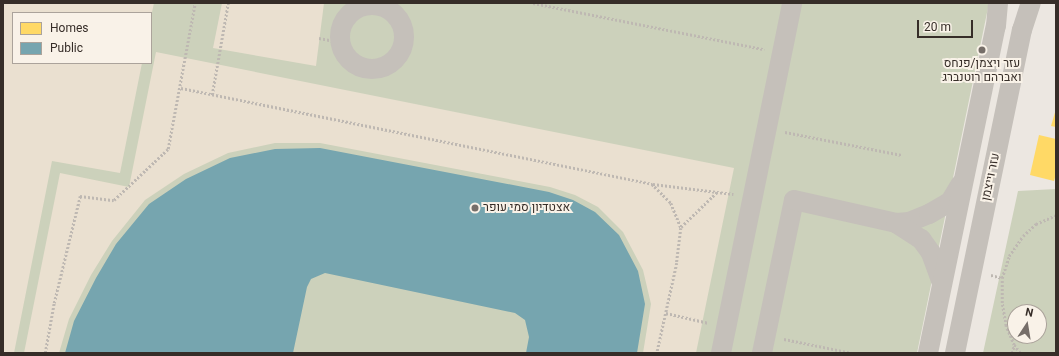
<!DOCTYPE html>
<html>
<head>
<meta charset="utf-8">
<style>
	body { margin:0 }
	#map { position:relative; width:1059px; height:356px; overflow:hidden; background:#ece7e1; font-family:Roboto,Heebo,sans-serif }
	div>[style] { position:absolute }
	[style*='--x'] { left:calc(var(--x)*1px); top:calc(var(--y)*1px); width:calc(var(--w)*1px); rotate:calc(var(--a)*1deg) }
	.green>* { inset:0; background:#ccd1bb }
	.plaza>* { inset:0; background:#eae0d0 }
	.homes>* { inset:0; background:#ffd966 }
	.public>* { inset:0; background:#76a5af }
	.path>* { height:2.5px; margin-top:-1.25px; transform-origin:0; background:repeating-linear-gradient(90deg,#beb8b2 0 2px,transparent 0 4px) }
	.minor>* { height:20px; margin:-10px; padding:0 10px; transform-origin:10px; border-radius:10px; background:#c5c0ba }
	.minor>.ring { margin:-10px; padding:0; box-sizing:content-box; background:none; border:20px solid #c5c0ba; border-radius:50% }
	.dots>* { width:11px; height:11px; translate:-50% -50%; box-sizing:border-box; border:2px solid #f9f2e8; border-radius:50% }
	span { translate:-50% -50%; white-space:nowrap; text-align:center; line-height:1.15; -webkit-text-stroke:4px #f9f2e8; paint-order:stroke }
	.poi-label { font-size:12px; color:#362d28 }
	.left { translate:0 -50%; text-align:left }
	.street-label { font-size:12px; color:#362d28 }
	.frame { position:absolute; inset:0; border:4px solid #362d28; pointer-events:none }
	.legend { position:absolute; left:12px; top:12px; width:140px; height:52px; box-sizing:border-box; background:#f9f2e8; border:1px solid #aba39b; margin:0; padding:5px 7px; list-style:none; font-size:12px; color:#362d28 }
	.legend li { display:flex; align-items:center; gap:8px; height:20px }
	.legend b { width:20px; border:1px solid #aba39b }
	.north { position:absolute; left:1007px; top:304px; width:40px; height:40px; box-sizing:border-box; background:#f9f2e8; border:1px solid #aba39b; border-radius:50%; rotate:12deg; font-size:11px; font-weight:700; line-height:16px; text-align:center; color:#362d28 }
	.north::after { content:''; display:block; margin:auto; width:14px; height:18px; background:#766e69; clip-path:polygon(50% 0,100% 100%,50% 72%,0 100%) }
	.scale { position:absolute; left:917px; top:20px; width:56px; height:18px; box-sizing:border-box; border:2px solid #362d28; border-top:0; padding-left:5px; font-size:12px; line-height:14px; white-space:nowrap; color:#362d28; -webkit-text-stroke:3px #f9f2e8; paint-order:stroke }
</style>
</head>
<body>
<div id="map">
	<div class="green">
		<div style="clip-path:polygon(evenodd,3px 3px,989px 3px,917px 353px,3px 353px,3px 3px,13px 13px,151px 13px,151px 63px,13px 63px,13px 13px)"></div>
		<div style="clip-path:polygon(evenodd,1056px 189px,1056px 353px,983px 353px,1018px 191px,1056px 189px,1015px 312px,1039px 312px,1039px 336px,1015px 336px,1015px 312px)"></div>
	</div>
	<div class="plaza">
		<div style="clip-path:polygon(3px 3px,154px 3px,151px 17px,151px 13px,13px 13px,13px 63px,142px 63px,120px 173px,52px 161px,14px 353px,3px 353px)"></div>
		<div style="clip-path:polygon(222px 3px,324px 3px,316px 66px,213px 48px)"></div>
		<div style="clip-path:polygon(156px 52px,734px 168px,696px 353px,643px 353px,651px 304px,643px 270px,623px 232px,598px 207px,575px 195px,550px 187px,320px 143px,275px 143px,228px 153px,184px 174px,145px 200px,112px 241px,91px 275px,69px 319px,59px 353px,24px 353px,60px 173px,129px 187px)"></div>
	</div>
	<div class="homes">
		<div style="clip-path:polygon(1056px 109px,1056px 127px,1051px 126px)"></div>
		<div style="clip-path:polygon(1039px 135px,1056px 139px,1056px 174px,1054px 181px,1030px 175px)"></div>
	</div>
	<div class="public">
		<div style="clip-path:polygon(320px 148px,549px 192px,573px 200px,595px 212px,619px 235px,638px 271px,645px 304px,637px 353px,526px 353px,529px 337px,525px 320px,515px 313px,325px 273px,311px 279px,307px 287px,293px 353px,65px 353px,74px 321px,96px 278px,116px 244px,149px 204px,186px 179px,230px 158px,275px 149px)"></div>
	</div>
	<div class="path">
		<div style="--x:533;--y:3;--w:236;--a:11.3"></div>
		<div style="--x:319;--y:38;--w:21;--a:11"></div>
		<div style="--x:181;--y:88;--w:481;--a:11.5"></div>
		<div style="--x:652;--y:184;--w:27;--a:45"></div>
		<div style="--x:671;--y:203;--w:27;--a:68"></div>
		<div style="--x:681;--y:228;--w:35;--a:97"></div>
		<div style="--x:677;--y:263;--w:92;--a:102.5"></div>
		<div style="--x:212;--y:95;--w:93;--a:-80.1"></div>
		<div style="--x:785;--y:132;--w:119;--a:11.1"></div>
		<div style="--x:653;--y:184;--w:81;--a:7.1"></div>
		<div style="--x:681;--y:227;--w:50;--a:-44.2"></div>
		<div style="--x:991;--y:275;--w:11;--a:15"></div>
		<div style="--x:666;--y:313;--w:44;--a:13.1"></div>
		<div style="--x:784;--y:339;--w:69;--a:11.6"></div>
		<div style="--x:45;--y:353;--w:51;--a:-79.8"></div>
		<div style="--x:54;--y:303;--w:110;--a:-76.3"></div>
		<div style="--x:80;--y:196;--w:34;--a:7"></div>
		<div style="--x:114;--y:200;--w:74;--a:-43.4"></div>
		<div style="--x:168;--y:149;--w:148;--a:-79.5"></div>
		<div style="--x:1012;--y:353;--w:8;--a:-76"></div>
		<div style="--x:1020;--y:353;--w:10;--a:-127"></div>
		<div style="--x:1014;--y:345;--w:21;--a:-113"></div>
		<div style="--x:1006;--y:326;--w:23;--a:-100"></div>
		<div style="--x:1002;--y:303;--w:25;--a:-90"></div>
		<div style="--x:1002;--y:278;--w:23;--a:-72"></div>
		<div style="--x:1009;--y:256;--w:24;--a:-55"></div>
		<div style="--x:1023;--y:236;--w:18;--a:-43"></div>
		<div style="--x:1036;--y:224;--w:22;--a:-24"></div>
	</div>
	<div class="minor">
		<div class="ring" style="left:340px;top:5px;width:44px;height:44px"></div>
		<div style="--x:896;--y:223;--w:13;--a:-4"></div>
		<div style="--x:909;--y:222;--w:22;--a:-22"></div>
		<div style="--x:929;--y:214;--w:24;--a:-30"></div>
		<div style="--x:950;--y:202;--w:21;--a:-59"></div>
		<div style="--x:721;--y:353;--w:357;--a:-78.5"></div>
		<div style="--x:762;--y:353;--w:156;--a:-78.2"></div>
		<div style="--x:794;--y:200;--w:105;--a:12.7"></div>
		<div style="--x:896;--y:223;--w:30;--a:33"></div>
		<div style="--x:921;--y:239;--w:17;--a:54"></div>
		<div style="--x:931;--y:253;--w:32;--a:70"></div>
		<div style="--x:928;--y:353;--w:334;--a:-78.3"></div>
		<div style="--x:996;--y:26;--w:23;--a:-85"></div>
		<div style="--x:955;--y:353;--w:330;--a:-78.3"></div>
		<div style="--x:1022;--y:30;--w:28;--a:-72"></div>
	</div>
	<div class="dots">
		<div style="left:982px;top:50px;background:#766e69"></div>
		<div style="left:475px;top:208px;background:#766e69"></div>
	</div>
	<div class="poi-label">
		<span style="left:982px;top:71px">עזר ויצמן/פנחס<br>ואברהם רוטנברג</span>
		<span class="left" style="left:483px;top:208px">אצטדיון סמי עופר</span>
	</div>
	<div class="street-label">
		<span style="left:991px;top:177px;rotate:-78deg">עזר וייצמן</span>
	</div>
	<div class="frame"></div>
	<ul class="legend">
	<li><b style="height:11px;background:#ffd966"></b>Homes</li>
	<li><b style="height:11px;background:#76a5af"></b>Public</li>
	</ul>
	<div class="north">N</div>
	<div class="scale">20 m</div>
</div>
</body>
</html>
